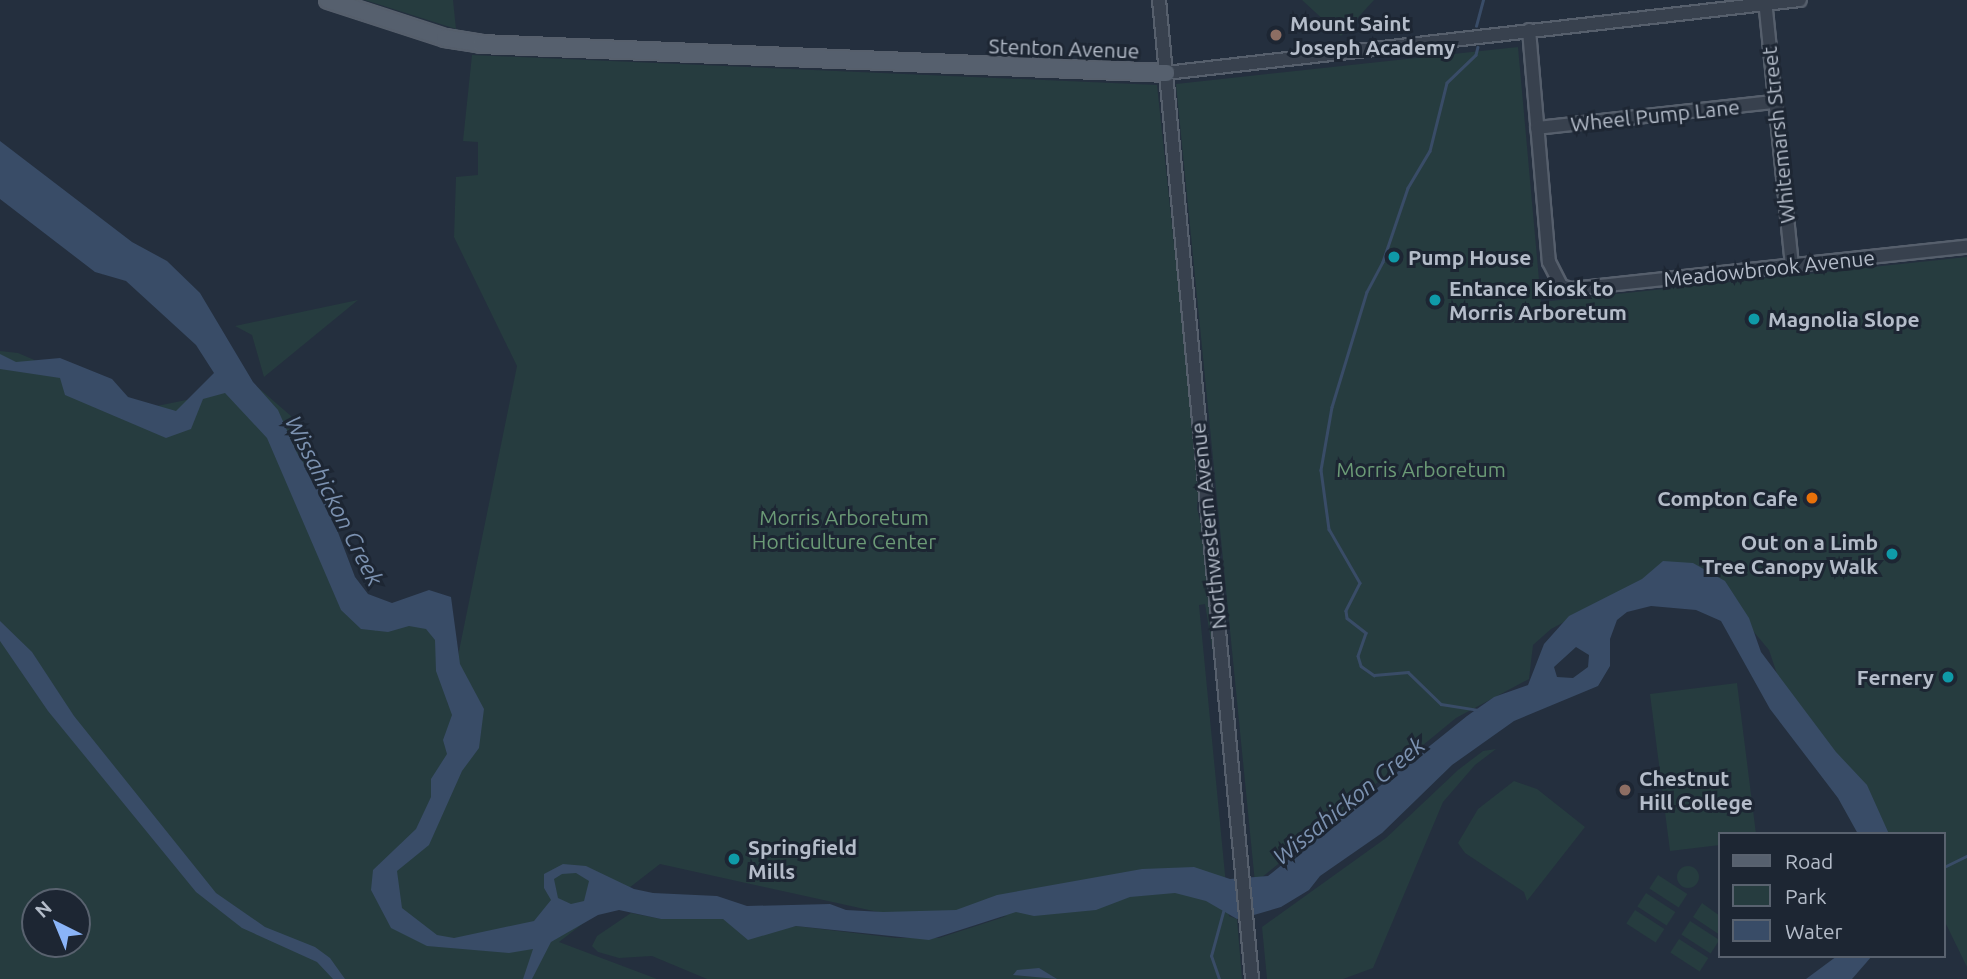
<!DOCTYPE html>
<html>
<head>
<meta charset="utf-8">
<style>
	body { margin:0 }
	#map { position:relative; width:1967px; height:979px; overflow:hidden; background:#242f3e; font-family:Ubuntu,sans-serif }
	div>[style] { position:absolute }
	[style*='--x'] { left:calc(var(--x)*1px); top:calc(var(--y)*1px); width:calc(var(--w)*1px); rotate:calc(var(--a)*1deg) }
	.green>* { inset:0; background:#263c3f; transform-origin:0 0 }
	.round { border-radius:50% }
	.water>* { inset:0; background:#394c67 }
	.stream>* { height:2.5px; margin:-1.25px; padding:0 1.25px; transform-origin:1.25px; border-radius:1.25px; background:#394c67 }
	.roads { filter:drop-shadow(2px 0 #565f6c) drop-shadow(-2px 0 #565f6c) drop-shadow(0 2px #565f6c) drop-shadow(0 -2px #565f6c) }
	.minor>* { height:12px; margin:-6px; padding:0 6px; transform-origin:6px; border-radius:6px; background:#38414e }
	.major>* { height:16px; margin:-8px; padding:0 8px; transform-origin:8px; border-radius:8px; background:#56606e }
	.dots>* { width:19px; height:19px; translate:-50% -50%; box-sizing:border-box; border:4px solid #1d2633; border-radius:50% }
	span { translate:-50% -50%; white-space:nowrap; text-align:center; line-height:1.15; -webkit-text-stroke:6px #1d2633; paint-order:stroke }
	.poi-label { font-size:21px; color:#b4bcc9; font-weight:700 }
	.left { translate:0 -50%; text-align:left }
	.right { translate:-100% -50%; text-align:right }
	.street-label { font-size:21px; color:#b4bcc9 }
	.park-label { font-size:21px; color:#6b9a76 }
	.water-label { font-size:23px; color:#7c92b1; font-style:italic }
	.legend { position:absolute; left:1718px; top:832px; width:228px; height:126px; box-sizing:border-box; background:#1d2633; border:2px solid #59626f; margin:0; padding:9px 12px; list-style:none; font-size:21px; color:#b4bcc9 }
	.legend li { display:flex; align-items:center; gap:14px; height:35px }
	.legend b { width:35px; border:2px solid #59626f }
	.north { position:absolute; left:21px; top:888px; width:70px; height:70px; box-sizing:border-box; background:#1d2633; border:2px solid #59626f; border-radius:50%; rotate:317deg; font-size:19px; font-weight:700; line-height:28px; text-align:center; color:#b4bcc9 }
	.north::after { content:''; display:block; margin:auto; width:24px; height:32px; background:#8ab4f8; clip-path:polygon(50% 0,100% 100%,50% 72%,0 100%) }
</style>
</head>
<body>
<div id="map">
	<div class="green">
		<div style="clip-path:polygon(366px 0,453px 0,456px 29px,365px 0)"></div>
		<div style="clip-path:polygon(1302px 0,1374px 0,1341px 36px)"></div>
		<div style="clip-path:polygon(1518px 47px,1541px 302px,1967px 257px,1967px 967px,1944px 920px,1944px 834px,1882px 834px,1791px 716px,1769px 650px,1732px 606px,1596px 605px,1551px 629px,1533px 645px,1529px 679px,1456px 718px,1255px 883px,1176px 84px)"></div>
		<div style="clip-path:polygon(evenodd,472px 55px,1157px 85px,1199px 479px,1197px 508px,1204px 538px,1214px 659px,1205px 604px,1199px 605px,1229px 916px,1237px 919px,1242px 979px,707px 979px,652px 956px,619px 958px,598px 952px,592px 946px,597px 936px,631px 913px,661px 919px,723px 919px,757px 935px,796px 926px,896px 938px,939px 938px,1007px 916px,928px 923px,660px 864px,559px 942px,657px 979px,0 979px,0 351px,18px 353px,147px 408px,196px 398px,226px 360px,291px 416px,348px 606px,376px 617px,400px 601px,433px 602px,448px 705px,517px 366px,454px 237px,456px 177px,478px 175px,478px 142px,463px 141px,472px 55px,35px 902px,77px 902px,77px 944px,35px 944px,35px 902px)"></div>
		<div style="clip-path:polygon(358px 300px,264px 377px,252px 335px,235px 326px)"></div>
		<div style="clip-path:polygon(1737px 683px,1756px 834px,1720px 834px,1720px 845px,1670px 851px,1650px 694px)"></div>
		<div style="clip-path:polygon(1496px 749px,1475px 765px,1443px 802px,1373px 968px,1343px 979px,1267px 979px,1262px 927px,1386px 838px,1458px 770px,1483px 751px)"></div>
		<div style="clip-path:polygon(1514px 781px,1537px 789px,1585px 827px,1527px 901px,1524px 892px,1465px 853px,1458px 843px,1478px 809px)"></div>
		<div class="round" style="left:1677px;top:866px;width:22px;height:22px"></div>
		<div style="left:1658px;top:875px;width:35px;height:16px;rotate:33deg"></div>
		<div style="left:1646px;top:893px;width:35px;height:16px;rotate:33deg"></div>
		<div style="clip-path:polygon(1702px 903px,1720px 916px,1720px 935px,1693px 917px)"></div>
		<div style="left:1635px;top:910px;width:35px;height:16px;rotate:33deg"></div>
		<div style="left:1690px;top:921px;width:35px;height:16px;rotate:33deg"></div>
		<div style="left:1679px;top:939px;width:35px;height:16px;rotate:33deg"></div>
	</div>
	<div class="water">
		<div style="clip-path:polygon(evenodd,0 141px,132px 242px,167px 261px,200px 293px,253px 382px,278px 410px,297px 453px,323px 493px,355px 577px,368px 594px,392px 603px,429px 590px,451px 597px,460px 664px,484px 709px,479px 748px,462px 771px,429px 845px,397px 871px,402px 908px,437px 935px,454px 938px,534px 921px,551px 900px,544px 888px,544px 874px,563px 864px,586px 866px,634px 889px,653px 893px,717px 896px,747px 906px,830px 904px,846px 910px,883px 912px,956px 910px,997px 895px,1142px 869px,1194px 867px,1230px 879px,1268px 876px,1467px 716px,1494px 697px,1528px 685px,1544px 644px,1569px 616px,1642px 579px,1663px 561px,1693px 563px,1725px 581px,1749px 618px,1761px 652px,1836px 752px,1867px 785px,1889px 834px,1858px 834px,1838px 798px,1770px 709px,1721px 621px,1696px 610px,1651px 606px,1627px 612px,1617px 620px,1610px 639px,1610px 666px,1598px 686px,1514px 721px,1452px 765px,1382px 833px,1320px 876px,1309px 890px,1281px 907px,1247px 917px,1237px 919px,1206px 901px,1175px 893px,1130px 897px,1096px 910px,1034px 916px,1016px 912px,929px 940px,796px 926px,748px 940px,723px 919px,661px 919px,619px 910px,598px 915px,551px 942px,532px 979px,523px 979px,533px 949px,509px 953px,427px 946px,391px 928px,371px 890px,373px 870px,416px 829px,431px 797px,431px 779px,447px 754px,443px 740px,452px 715px,436px 671px,435px 640px,426px 629px,409px 626px,388px 632px,361px 629px,341px 610px,267px 438px,225px 393px,203px 399px,191px 429px,166px 438px,65px 395px,60px 378px,0 369px,0 354px,16px 362px,60px 358px,112px 379px,128px 397px,176px 411px,214px 373px,196px 345px,126px 281px,95px 272px,0 199px,0 141px,1576px 647px,1589px 655px,1588px 667px,1573px 678px,1557px 677px,1554px 667px,1576px 647px,0 141px,562px 874px,576px 873px,589px 881px,584px 901px,571px 904px,558px 898px,554px 879px,562px 874px)"></div>
		<div style="clip-path:polygon(0 621px,32px 652px,74px 716px,216px 893px,265px 927px,315px 947px,330px 958px,345px 979px,333px 979px,317px 962px,242px 928px,196px 892px,48px 711px,0 641px)"></div>
		<div style="clip-path:polygon(1837px 956px,1872px 956px,1852px 979px,1806px 979px)"></div>
		<div style="clip-path:polygon(1039px 968px,1057px 979px,1013px 975px,1017px 970px)"></div>
	</div>
	<div class="stream">
		<div style="--x:1476;--y:26;--w:27;--a:-75"></div>
		<div style="--x:1478;--y:47;--w:8;--a:104"></div>
		<div style="--x:1476;--y:55;--w:40;--a:136"></div>
		<div style="--x:1447;--y:83;--w:70;--a:104"></div>
		<div style="--x:1430;--y:151;--w:43;--a:120.7"></div>
		<div style="--x:1408;--y:188;--w:78;--a:108.7"></div>
		<div style="--x:1383;--y:262;--w:34;--a:118"></div>
		<div style="--x:1367;--y:292;--w:120;--a:106.9"></div>
		<div style="--x:1332;--y:407;--w:64;--a:99.9"></div>
		<div style="--x:1321;--y:470;--w:60;--a:82.3"></div>
		<div style="--x:1329;--y:529;--w:62;--a:60.1"></div>
		<div style="--x:1360;--y:583;--w:31;--a:117"></div>
		<div style="--x:1346;--y:611;--w:7;--a:82"></div>
		<div style="--x:1347;--y:618;--w:24;--a:38"></div>
		<div style="--x:1366;--y:633;--w:24;--a:109"></div>
		<div style="--x:1358;--y:656;--w:10;--a:73"></div>
		<div style="--x:1361;--y:666;--w:16;--a:35"></div>
		<div style="--x:1374;--y:675;--w:34;--a:-5"></div>
		<div style="--x:1408;--y:672;--w:46;--a:44.1"></div>
		<div style="--x:1441;--y:704;--w:37;--a:9"></div>
		<div style="--x:1944;--y:867;--w:25;--a:-26"></div>
		<div style="--x:1219;--y:979;--w:24;--a:-109"></div>
		<div style="--x:1211;--y:956;--w:46;--a:-74.7"></div>
	</div>
	<div class="roads">
		<div class="minor">
			<div style="--x:1159;--y:0;--w:983;--a:84.57"></div>
			<div style="--x:1765;--y:0;--w:267;--a:84.2"></div>
			<div style="--x:1529;--y:30;--w:233;--a:85.1"></div>
			<div style="--x:1549;--y:262;--w:27;--a:63"></div>
			<div style="--x:1561;--y:286;--w:10;--a:17"></div>
			<div style="--x:1571;--y:289;--w:398;--a:-6.1"></div>
			<div style="--x:1166;--y:73;--w:638;--a:-6.57"></div>
			<div style="--x:1537;--y:128;--w:238;--a:-6.3"></div>
		</div>
		<div class="major">
			<div style="--x:328;--y:0;--w:123;--a:18"></div>
			<div style="--x:445;--y:38;--w:36;--a:9"></div>
			<div style="--x:481;--y:44;--w:686;--a:2.42"></div>
		</div>
	</div>
	<div class="dots">
		<div style="left:1276px;top:35px;background:#8d6e63"></div>
		<div style="left:1394px;top:257px;background:#0f9aa8"></div>
		<div style="left:1435px;top:300px;background:#0f9aa8"></div>
		<div style="left:1754px;top:319px;background:#0f9aa8"></div>
		<div style="left:1812px;top:498px;background:#e8710a"></div>
		<div style="left:1892px;top:554px;background:#0f9aa8"></div>
		<div style="left:1948px;top:677px;background:#0f9aa8"></div>
		<div style="left:1625px;top:790px;background:#8d6e63"></div>
		<div style="left:734px;top:859px;background:#0f9aa8"></div>
	</div>
	<div class="poi-label">
		<span class="left" style="left:1290px;top:35px">Mount Saint<br>Joseph Academy</span>
		<span class="left" style="left:1408px;top:257px">Pump House</span>
		<span class="left" style="left:1449px;top:300px">Entance Kiosk to<br>Morris Arboretum</span>
		<span class="left" style="left:1768px;top:319px">Magnolia Slope</span>
		<span class="right" style="left:1798px;top:498px">Compton Cafe</span>
		<span class="right" style="left:1878px;top:554px">Out on a Limb<br>Tree Canopy Walk</span>
		<span class="right" style="left:1934px;top:677px">Fernery</span>
		<span class="left" style="left:1639px;top:790px">Chestnut<br>Hill College</span>
		<span class="left" style="left:748px;top:859px">Springfield<br>Mills</span>
	</div>
	<div class="street-label">
		<span style="left:1064px;top:48px;rotate:2deg">Stenton Avenue</span>
		<span style="left:1655px;top:115px;rotate:-6deg">Wheel Pump Lane</span>
		<span style="left:1778px;top:135px;rotate:-96deg">Whitemarsh Street</span>
		<span style="left:1769px;top:268px;rotate:-6deg">Meadowbrook Avenue</span>
		<span style="left:1208px;top:526px;rotate:-96deg">Northwestern Avenue</span>
	</div>
	<div class="park-label">
		<span style="left:1421px;top:469px">Morris Arboretum</span>
		<span style="left:844px;top:529px">Morris Arboretum<br>Horticulture Center</span>
	</div>
	<div class="water-label">
		<span style="left:334px;top:501px;rotate:63deg">Wissahickon Creek</span>
		<span style="left:1349px;top:801px;rotate:-39deg">Wissahickon Creek</span>
	</div>
	<ul class="legend">
	<li><b style="height:9px;background:#56606e"></b>Road</li>
	<li><b style="height:19px;background:#263c3f"></b>Park</li>
	<li><b style="height:19px;background:#394c67"></b>Water</li>
	</ul>
	<div class="north">N</div>
</div>
</body>
</html>
